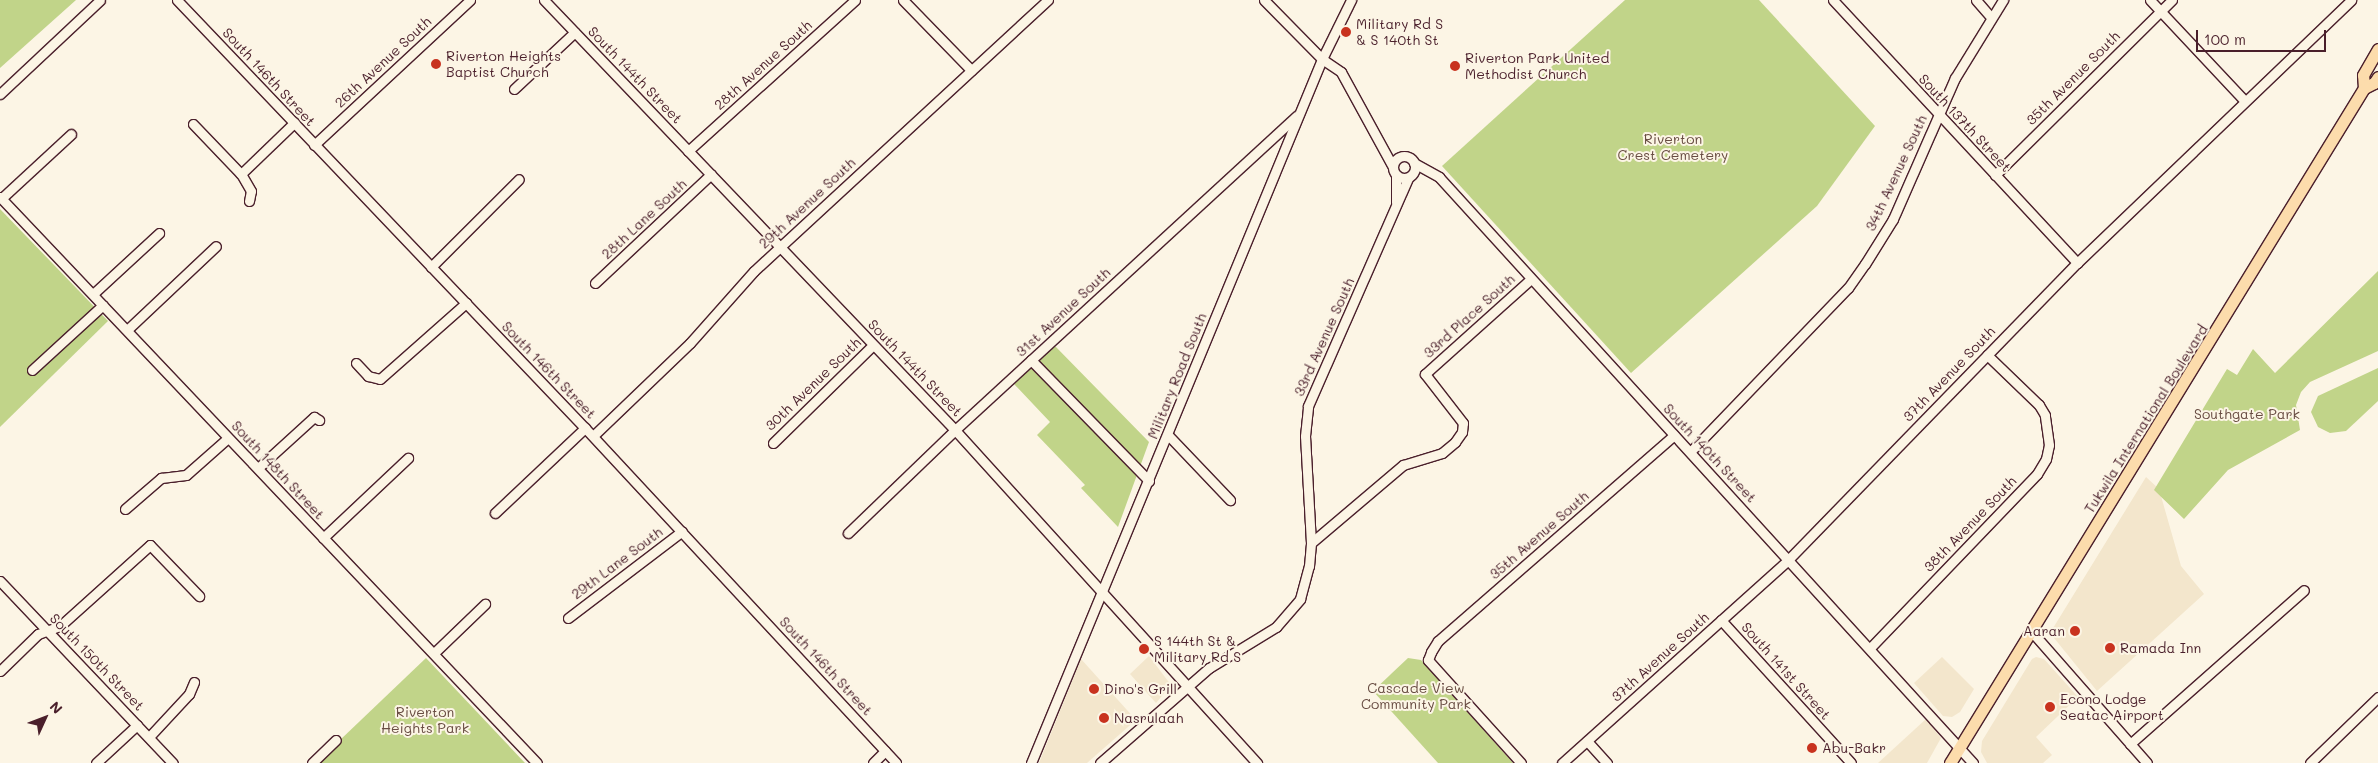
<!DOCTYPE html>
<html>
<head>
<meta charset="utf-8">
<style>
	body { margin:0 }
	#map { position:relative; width:2378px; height:763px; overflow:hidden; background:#fcf5e5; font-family:Mali,sans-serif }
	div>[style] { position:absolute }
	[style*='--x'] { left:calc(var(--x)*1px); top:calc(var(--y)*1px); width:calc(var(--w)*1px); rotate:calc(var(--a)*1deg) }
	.built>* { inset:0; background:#f3e6cc }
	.green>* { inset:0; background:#c1d489 }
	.roads { filter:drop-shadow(1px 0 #4a1f2b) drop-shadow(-1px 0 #4a1f2b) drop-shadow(0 1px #4a1f2b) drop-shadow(0 -1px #4a1f2b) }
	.minor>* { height:9px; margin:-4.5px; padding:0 4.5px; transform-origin:4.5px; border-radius:4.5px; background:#fcf5e5 }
	.minor>.ring { margin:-4.5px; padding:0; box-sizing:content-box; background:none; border:9px solid #fcf5e5; border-radius:50% }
	.major>* { height:11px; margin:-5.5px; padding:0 5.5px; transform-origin:5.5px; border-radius:5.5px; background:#fcdcac }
	.dots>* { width:14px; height:14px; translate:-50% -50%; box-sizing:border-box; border:2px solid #fcf5e5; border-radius:50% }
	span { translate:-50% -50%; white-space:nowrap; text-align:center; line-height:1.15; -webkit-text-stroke:4px #fcf5e5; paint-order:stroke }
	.poi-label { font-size:14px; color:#4a1f2b }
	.left { translate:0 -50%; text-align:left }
	.right { translate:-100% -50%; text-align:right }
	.street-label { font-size:14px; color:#4a1f2b }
	.park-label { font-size:14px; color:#684c42 }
	.north { position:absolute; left:20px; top:693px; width:50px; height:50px; -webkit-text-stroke:4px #fcf5e5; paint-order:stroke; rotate:47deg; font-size:14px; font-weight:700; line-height:20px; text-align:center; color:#4a1f2b }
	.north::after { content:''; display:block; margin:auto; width:18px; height:22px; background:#4a1f2b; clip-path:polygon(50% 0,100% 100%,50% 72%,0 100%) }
	.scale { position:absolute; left:2196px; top:30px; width:130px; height:22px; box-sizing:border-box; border:2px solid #4a1f2b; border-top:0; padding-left:6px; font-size:15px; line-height:18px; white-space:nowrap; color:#4a1f2b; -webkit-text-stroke:4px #fcf5e5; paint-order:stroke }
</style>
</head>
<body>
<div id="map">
	<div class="built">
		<div style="clip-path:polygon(2146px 477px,2159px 489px,2181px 566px,2204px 594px,2097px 691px,2050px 633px)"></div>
		<div style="clip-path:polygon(1149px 656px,1171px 685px,1156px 703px,1130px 674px)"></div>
		<div style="clip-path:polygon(1942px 657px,1974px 689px,1960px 712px,1952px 717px,1943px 716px,1914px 683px)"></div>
		<div style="clip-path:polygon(2036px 657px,2044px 659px,2078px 697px,2036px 737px,2052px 755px,2043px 763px,1987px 763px,1981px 752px,1982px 741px,2032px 659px)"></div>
		<div style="clip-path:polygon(1081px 659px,1136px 720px,1087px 763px,1039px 763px)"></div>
		<div style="clip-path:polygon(1926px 719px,1941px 738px,1927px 763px,1878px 763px)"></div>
	</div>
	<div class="green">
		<div style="clip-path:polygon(0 0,76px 0,0 68px)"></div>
		<div style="clip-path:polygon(1625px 0,1759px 0,1875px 126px,1817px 206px,1631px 373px,1442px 166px)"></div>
		<div style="clip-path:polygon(0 209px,108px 321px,0 427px)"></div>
		<div style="clip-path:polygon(2378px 271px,2378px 351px,2310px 382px,2301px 392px,2296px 405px,2300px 430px,2228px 470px,2184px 519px,2154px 490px,2227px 369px,2237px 375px,2253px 349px,2275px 373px)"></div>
		<div style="clip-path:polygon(1055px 346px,1149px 442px,1118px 527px,1081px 488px,1085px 485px,1037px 435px,1050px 422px,1014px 384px)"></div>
		<div style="clip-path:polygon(2378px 368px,2378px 401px,2346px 431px,2330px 433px,2318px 427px,2311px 412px,2318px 396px)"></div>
		<div style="clip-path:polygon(426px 658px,525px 763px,318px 763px,317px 762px)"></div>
		<div style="clip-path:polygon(1408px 658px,1421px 660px,1513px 763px,1438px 763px,1373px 691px)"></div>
	</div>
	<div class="roads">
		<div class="minor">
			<div style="--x:177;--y:0;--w:591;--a:46.37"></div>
			<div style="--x:585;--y:428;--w:457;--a:47.1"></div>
			<div style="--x:544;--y:0;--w:595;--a:46.29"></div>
			<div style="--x:955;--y:430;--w:450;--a:47.8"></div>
			<div style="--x:903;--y:0;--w:98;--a:45.8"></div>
			<div style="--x:1264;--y:0;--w:83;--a:45.5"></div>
			<div style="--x:1322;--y:59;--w:23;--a:34"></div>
			<div style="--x:1341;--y:72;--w:108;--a:61.3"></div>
			<div style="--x:1833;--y:0;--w:359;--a:47.1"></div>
			<div style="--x:1976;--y:0;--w:23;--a:49"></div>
			<div style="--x:2150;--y:0;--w:137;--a:46.8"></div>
			<div style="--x:514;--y:89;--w:83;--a:-43.1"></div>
			<div style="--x:0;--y:94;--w:137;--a:-43.2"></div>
			<div style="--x:193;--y:124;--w:69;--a:46.2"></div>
			<div style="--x:314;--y:145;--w:213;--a:-42.9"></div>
			<div style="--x:688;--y:151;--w:225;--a:-42.1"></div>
			<div class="ring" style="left:1393px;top:156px;width:13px;height:13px"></div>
			<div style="--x:1414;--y:163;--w:29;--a:29"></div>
			<div style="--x:1439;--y:177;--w:793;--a:47.66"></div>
			<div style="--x:1995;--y:175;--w:249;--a:-44.7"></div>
			<div style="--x:0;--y:197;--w:780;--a:46.51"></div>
			<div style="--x:2;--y:198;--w:94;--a:-42.8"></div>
			<div style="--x:249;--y:201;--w:10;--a:-79"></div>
			<div style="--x:251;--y:191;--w:20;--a:-120"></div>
			<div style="--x:241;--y:174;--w:74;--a:-43.9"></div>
			<div style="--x:1396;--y:202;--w:27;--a:-90"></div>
			<div style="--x:431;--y:267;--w:124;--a:-45"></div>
			<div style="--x:595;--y:283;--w:159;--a:-43.2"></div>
			<div style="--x:93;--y:294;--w:90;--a:-42.7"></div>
			<div style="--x:127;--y:330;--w:122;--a:-43.3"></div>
			<div style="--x:1031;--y:360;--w:169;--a:45.7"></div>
			<div style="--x:356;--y:363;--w:18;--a:47"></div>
			<div style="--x:368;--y:376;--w:12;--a:14"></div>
			<div style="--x:380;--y:379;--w:115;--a:-41.5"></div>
			<div style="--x:32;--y:370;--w:96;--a:-42.5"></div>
			<div style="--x:1168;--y:435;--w:90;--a:46.4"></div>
			<div style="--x:593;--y:436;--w:134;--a:-43.8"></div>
			<div style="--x:690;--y:343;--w:96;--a:-48.4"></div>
			<div style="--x:754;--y:271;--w:400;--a:-42.7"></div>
			<div style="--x:773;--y:443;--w:140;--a:-44.4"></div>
			<div style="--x:1690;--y:452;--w:228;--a:-46.1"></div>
			<div style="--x:1848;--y:288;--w:29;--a:-55"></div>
			<div style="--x:1865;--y:264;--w:53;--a:-58.1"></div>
			<div style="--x:1893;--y:219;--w:154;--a:-66.3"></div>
			<div style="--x:1955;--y:78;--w:92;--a:-58.4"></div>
			<div style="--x:258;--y:468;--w:76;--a:-42.3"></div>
			<div style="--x:314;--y:417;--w:6;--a:31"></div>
			<div style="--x:125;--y:509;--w:48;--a:-40.7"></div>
			<div style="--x:161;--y:478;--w:25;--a:-7"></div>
			<div style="--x:186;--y:475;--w:56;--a:-41.4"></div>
			<div style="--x:495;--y:513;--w:124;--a:-43.4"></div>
			<div style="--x:848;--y:533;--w:149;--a:-43.9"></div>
			<div style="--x:955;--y:430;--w:464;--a:-42.6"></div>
			<div style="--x:323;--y:538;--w:117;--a:-43.3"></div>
			<div style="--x:1311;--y:543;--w:121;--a:-40.3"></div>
			<div style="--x:1403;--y:465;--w:41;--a:-17.1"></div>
			<div style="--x:1442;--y:453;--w:17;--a:-40"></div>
			<div style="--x:1455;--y:442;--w:12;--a:-55"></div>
			<div style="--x:1462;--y:432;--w:9;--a:-84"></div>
			<div style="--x:1463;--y:423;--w:62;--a:-127.8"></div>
			<div style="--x:1425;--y:374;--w:142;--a:-41.9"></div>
			<div style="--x:0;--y:581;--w:251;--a:46.5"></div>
			<div style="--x:568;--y:618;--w:143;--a:-37.3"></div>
			<div style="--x:1721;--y:620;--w:193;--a:47.7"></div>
			<div style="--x:2032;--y:632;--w:174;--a:48.7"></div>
			<div style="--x:1871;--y:647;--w:240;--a:-46.2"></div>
			<div style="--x:2037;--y:474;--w:17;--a:-59"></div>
			<div style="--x:2046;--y:459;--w:14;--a:-78"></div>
			<div style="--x:2049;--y:445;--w:30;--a:-98"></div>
			<div style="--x:2045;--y:415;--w:12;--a:-121"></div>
			<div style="--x:2039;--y:405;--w:72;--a:-136.1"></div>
			<div style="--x:434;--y:653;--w:71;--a:-43.9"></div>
			<div style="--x:0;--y:671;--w:53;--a:-44.2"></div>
			<div style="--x:38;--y:634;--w:23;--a:-20"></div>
			<div style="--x:60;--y:626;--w:121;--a:-42"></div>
			<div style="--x:150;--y:545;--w:71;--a:46.1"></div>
			<div style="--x:149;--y:737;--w:59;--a:-47.1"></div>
			<div style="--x:189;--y:694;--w:13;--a:-67"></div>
			<div style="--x:1587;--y:741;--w:30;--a:48"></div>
			<div style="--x:2130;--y:744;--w:232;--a:-41.5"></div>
			<div style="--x:96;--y:763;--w:56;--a:-42.8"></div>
			<div style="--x:312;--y:763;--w:33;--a:-44"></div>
			<div style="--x:873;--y:763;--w:17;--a:-45"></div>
			<div style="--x:1031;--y:763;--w:762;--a:-67.54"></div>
			<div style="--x:1322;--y:59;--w:66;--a:-63.8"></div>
			<div style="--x:1100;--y:763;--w:145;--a:-41.1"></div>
			<div style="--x:1209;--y:668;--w:79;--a:-31.5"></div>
			<div style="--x:1276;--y:627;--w:37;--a:-49"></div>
			<div style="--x:1300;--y:599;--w:34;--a:-75"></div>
			<div style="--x:1309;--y:566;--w:23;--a:-85"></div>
			<div style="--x:1311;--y:543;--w:107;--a:-93.2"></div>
			<div style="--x:1305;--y:436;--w:30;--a:-84"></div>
			<div style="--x:1308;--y:406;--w:249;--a:-66.3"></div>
			<div style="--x:1521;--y:763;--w:139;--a:-132.1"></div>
			<div style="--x:1428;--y:660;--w:9;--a:-69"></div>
			<div style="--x:1431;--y:652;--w:13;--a:-58"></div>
			<div style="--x:1438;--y:641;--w:313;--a:-41.1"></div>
			<div style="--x:1562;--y:763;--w:304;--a:-41.9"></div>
			<div style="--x:1788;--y:560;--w:414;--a:-45.8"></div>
			<div style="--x:2077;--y:263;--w:380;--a:-43.8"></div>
			<div style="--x:2310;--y:763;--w:95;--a:-44.1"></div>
		</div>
		<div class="major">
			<div style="--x:2364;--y:88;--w:13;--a:-94"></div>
			<div style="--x:2363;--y:75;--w:30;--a:-60"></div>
			<div style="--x:1950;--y:763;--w:792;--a:-58.48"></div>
			<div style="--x:2364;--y:88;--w:11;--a:-27"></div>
			<div style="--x:2374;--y:83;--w:7;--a:-56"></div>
		</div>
	</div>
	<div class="dots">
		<div style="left:1346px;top:32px;background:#c8321e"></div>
		<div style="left:436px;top:64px;background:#c8321e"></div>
		<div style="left:1455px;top:66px;background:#c8321e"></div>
		<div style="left:2075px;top:631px;background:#c8321e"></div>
		<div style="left:2110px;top:648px;background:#c8321e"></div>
		<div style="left:1144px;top:649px;background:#c8321e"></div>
		<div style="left:1094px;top:689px;background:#c8321e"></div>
		<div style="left:2050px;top:707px;background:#c8321e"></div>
		<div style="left:1104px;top:718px;background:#c8321e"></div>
		<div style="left:1812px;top:748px;background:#c8321e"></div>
	</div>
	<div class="poi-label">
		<span class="left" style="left:1356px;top:32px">Military Rd S<br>&amp; S 140th St</span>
		<span class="left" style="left:446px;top:64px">Riverton Heights<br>Baptist Church</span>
		<span class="left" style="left:1465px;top:66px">Riverton Park United<br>Methodist Church</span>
		<span class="right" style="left:2065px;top:631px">Aaran</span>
		<span class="left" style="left:1154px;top:649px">S 144th St &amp;<br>Military Rd S</span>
		<span class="left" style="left:2120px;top:648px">Ramada Inn</span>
		<span class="left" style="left:1104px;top:689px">Dino's Grill</span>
		<span class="left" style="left:2060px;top:707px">Econo Lodge<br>Seatac Airport</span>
		<span class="left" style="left:1114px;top:718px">Nasrulaah</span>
		<span class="left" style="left:1822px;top:748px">Abu-Bakr</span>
	</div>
	<div class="street-label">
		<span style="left:383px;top:62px;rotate:-43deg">26th Avenue South</span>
		<span style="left:763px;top:65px;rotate:-42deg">28th Avenue South</span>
		<span style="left:635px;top:75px;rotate:46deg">South 144th Street</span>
		<span style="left:269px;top:77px;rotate:47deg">South 146th Street</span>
		<span style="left:2073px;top:78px;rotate:-45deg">35th Avenue South</span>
		<span style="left:1965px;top:123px;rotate:47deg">South 137th Street</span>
		<span style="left:1896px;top:173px;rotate:-65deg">34th Avenue South</span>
		<span style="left:807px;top:203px;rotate:-43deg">29th Avenue South</span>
		<span style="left:644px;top:219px;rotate:-43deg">28th Lane South</span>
		<span style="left:1063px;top:312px;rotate:-43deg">31st Avenue South</span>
		<span style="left:1469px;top:316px;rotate:-42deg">33rd Place South</span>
		<span style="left:1324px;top:337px;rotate:-66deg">33rd Avenue South</span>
		<span style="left:915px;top:368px;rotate:46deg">South 144th Street</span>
		<span style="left:549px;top:370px;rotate:46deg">South 146th Street</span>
		<span style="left:1949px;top:374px;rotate:-46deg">37th Avenue South</span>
		<span style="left:1177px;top:376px;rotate:-68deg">Military Road South</span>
		<span style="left:813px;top:384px;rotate:-44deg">30th Avenue South</span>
		<span style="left:2146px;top:419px;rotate:-58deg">Tukwila International Boulevard</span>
		<span style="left:1710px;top:453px;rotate:47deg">South 140th Street</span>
		<span style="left:278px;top:470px;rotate:47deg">South 148th Street</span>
		<span style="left:1970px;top:524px;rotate:-46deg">38th Avenue South</span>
		<span style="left:1539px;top:535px;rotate:-41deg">35th Avenue South</span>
		<span style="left:617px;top:563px;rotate:-37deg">29th Lane South</span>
		<span style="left:1660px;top:657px;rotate:-42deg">37th Avenue South</span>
		<span style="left:97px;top:662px;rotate:46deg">South 150th Street</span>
		<span style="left:826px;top:666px;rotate:47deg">South 146th Street</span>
		<span style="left:1786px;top:671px;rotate:48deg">South 141st Street</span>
	</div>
	<div class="park-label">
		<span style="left:1673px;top:147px">Riverton<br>Crest Cemetery</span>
		<span style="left:2247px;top:414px">Southgate Park</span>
		<span style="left:1416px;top:696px">Cascade View<br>Community Park</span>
		<span style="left:425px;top:720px">Riverton<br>Heights Park</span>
	</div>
	<div class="north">N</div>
	<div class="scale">100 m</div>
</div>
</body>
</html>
